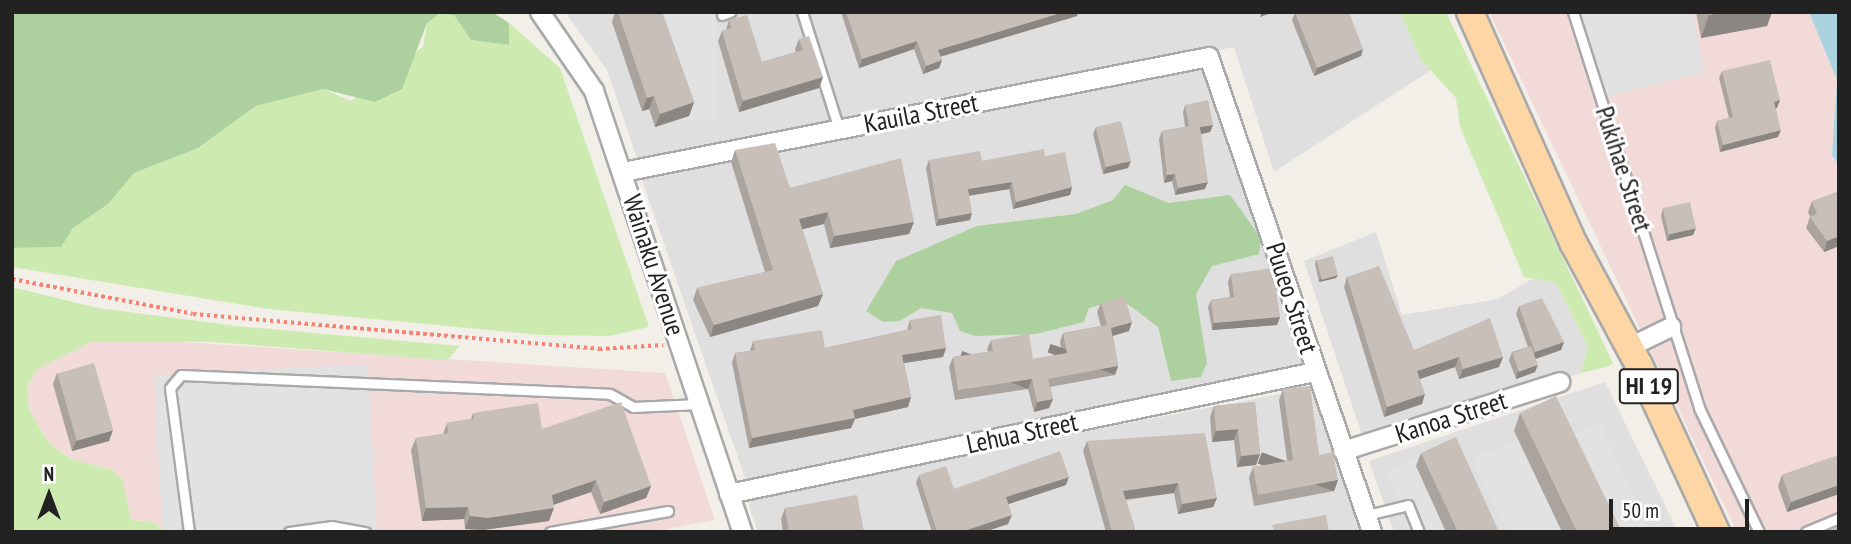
<!DOCTYPE html>
<html>
<head>
<meta charset="utf-8">
<style>
	body { margin:0 }
	#map { position:relative; width:1851px; height:544px; overflow:hidden; background:#f2efe9; font-family:"PT Sans Narrow",sans-serif }
	div>[style] { position:absolute }
	[style*='--x'] { left:calc(var(--x)*1px); top:calc(var(--y)*1px); width:calc(var(--w)*1px); rotate:calc(var(--a)*1deg) }
	.residential>* { inset:0; background:#e0dfdf }
	.commercial>* { inset:0; background:#f2dad9 }
	.grass>* { inset:0; background:#cdebb0 }
	.forest>* { inset:0; background:#add19e }
	.parking>* { inset:0; background:#e2e2e2; transform-origin:0 0 }
	.water>* { inset:0; background:#aad3df }
	.path>* { height:3.5px; margin-top:-1.75px; transform-origin:0; background:repeating-linear-gradient(90deg,#fa8072 0 3.5px,transparent 0 7px) }
	.roads { filter:drop-shadow(2px 0 #a9a9a9) drop-shadow(-2px 0 #a9a9a9) drop-shadow(0 2px #a9a9a9) drop-shadow(0 -2px #a9a9a9) }
	.lane>* { height:9px; margin:-4.5px; padding:0 4.5px; transform-origin:4.5px; border-radius:4.5px; background:#fff }
	.street>* { height:18px; margin:-9px; padding:0 9px; transform-origin:9px; border-radius:9px; background:#fff }
	.primary>* { height:26px; margin:-13px; padding:0 13px; transform-origin:13px; border-radius:13px; background:#fcd6a4 }
	.wall>* { inset:0; background:#aba49e }
	.shaded-wall>* { inset:0; background:#8b8681; transform-origin:0 0 }
	.building>* { inset:0; background:#c7bfb8; transform-origin:0 0 }
	span { translate:-50% -50%; white-space:nowrap; text-align:center; line-height:1.15; -webkit-text-stroke:6px #fff; paint-order:stroke }
	.shield-label span { padding:2px 5px; background:#fff; border:2px solid; border-radius:5px; -webkit-text-stroke-width:0 }
	.shield-label { font-size:24px; color:#222; font-weight:700 }
	.street-label { font-size:26px; color:#222 }
	.frame { position:absolute; inset:0; border:14px solid #222; pointer-events:none }
	.north { position:absolute; left:14px; top:460px; width:70px; height:70px; -webkit-text-stroke:5px #fff; paint-order:stroke; rotate:0deg; font-size:19px; font-weight:700; line-height:28px; text-align:center; color:#222 }
	.north::after { content:''; display:block; margin:auto; width:24px; height:32px; background:#222; clip-path:polygon(50% 0,100% 100%,50% 72%,0 100%) }
	.scale { position:absolute; left:1609px; top:499px; width:140px; height:32px; box-sizing:border-box; border:4px solid #222; border-top:0; padding-left:9px; font-size:21px; line-height:24px; white-space:nowrap; color:#222; -webkit-text-stroke:5px #fff; paint-order:stroke }
</style>
</head>
<body>
<div id="map">
	<div class="residential">
		<div style="clip-path:polygon(565px 12px,1400px 12px,1431px 70px,1274px 172px,1234px 47px,644px 160px,637px 158px,607px 70px)"></div>
		<div style="clip-path:polygon(1195px 70px,1210px 72px,1310px 371px,746px 481px,642px 180px,647px 174px)"></div>
		<div style="clip-path:polygon(1376px 232px,1402px 315px,1498px 299px,1532px 279px,1556px 283px,1588px 347px,1580px 373px,1376px 444px,1364px 441px,1304px 261px)"></div>
		<div style="clip-path:polygon(1605px 382px,1678px 532px,1394px 532px,1369px 461px)"></div>
		<div style="clip-path:polygon(1322px 386px,1376px 532px,758px 532px,750px 510px,749px 500px,759px 494px)"></div>
	</div>
	<div class="commercial">
		<div style="clip-path:polygon(1489px 12px,1809px 12px,1837px 80px,1832px 155px,1839px 165px,1839px 532px,1737px 532px)"></div>
		<div style="clip-path:polygon(119px 338px,665px 373px,715px 520px,651px 532px,166px 532px,152px 522px,131px 520px,112px 470px,71px 459px,50px 444px,29px 410px,27px 386px,37px 369px,93px 341px)"></div>
	</div>
	<div class="grass">
		<div style="clip-path:polygon(1400px 12px,1446px 12px,1613px 363px,1607px 367px,1580px 373px,1588px 347px,1556px 283px,1524px 277px,1460px 127px,1456px 98px,1421px 60px)"></div>
		<div style="clip-path:polygon(439px 14px,454px 15px,471px 40px,509px 45px,509px 23px,560px 68px,649px 327px,609px 336px,541px 335px,268px 309px,12px 267px,12px 248px,61px 247px,73px 228px,107px 204px,134px 173px,198px 148px,256px 106px,323px 89px,351px 101px,423px 47px,427px 23px)"></div>
		<div style="clip-path:polygon(12px 287px,98px 308px,237px 326px,459px 346px,448px 360px,212px 342px,93px 341px,37px 369px,27px 386px,29px 410px,50px 444px,71px 459px,112px 470px,123px 481px,131px 520px,152px 522px,166px 532px,12px 532px)"></div>
	</div>
	<div class="forest">
		<div style="clip-path:polygon(12px 12px,492px 12px,509px 23px,509px 45px,471px 40px,454px 15px,439px 14px,427px 23px,402px 89px,375px 102px,323px 89px,256px 106px,198px 148px,134px 173px,108px 204px,73px 228px,61px 247px,12px 248px)"></div>
		<div style="clip-path:polygon(1125px 185px,1169px 203px,1230px 195px,1261px 238px,1259px 254px,1212px 266px,1196px 294px,1207px 363px,1201px 377px,1171px 381px,1158px 327px,1121px 299px,1089px 308px,1084px 322px,1036px 334px,976px 336px,960px 331px,952px 313px,921px 308px,900px 321px,883px 322px,866px 311px,896px 261px,977px 226px,1076px 214px,1113px 200px)"></div>
	</div>
	<div class="parking">
		<div style="left:664px;top:12px;width:52px;height:109px"></div>
		<div style="clip-path:polygon(1578px 12px,1692px 12px,1705px 72px,1604px 97px)"></div>
		<div style="left:368px;top:364px;width:168px;height:214px;rotate:87deg"></div>
		<div style="clip-path:polygon(1599px 422px,1652px 532px,1622px 532px,1574px 435px)"></div>
		<div style="clip-path:polygon(1520px 440px,1565px 532px,1508px 532px,1472px 457px)"></div>
		<div style="clip-path:polygon(1426px 457px,1461px 532px,1410px 532px,1387px 471px)"></div>
	</div>
	<div class="water">
		<div style="clip-path:polygon(1809px 12px,1839px 12px,1839px 165px,1832px 155px,1837px 80px)"></div>
	</div>
	<div class="path">
		<div style="--x:12;--y:279;--w:184;--a:10.9"></div>
		<div style="--x:193;--y:314;--w:408;--a:4.9"></div>
		<div style="--x:599;--y:349;--w:64;--a:-3.6"></div>
	</div>
	<div class="roads">
		<div class="lane">
			<div style="--x:802;--y:12;--w:123;--a:72.5"></div>
			<div style="--x:1573;--y:12;--w:416;--a:72.3"></div>
			<div style="--x:1699;--y:408;--w:138;--a:64.2"></div>
			<div style="--x:722;--y:15;--w:9;--a:-21"></div>
			<div style="--x:1367;--y:515;--w:42;--a:-13.7"></div>
			<div style="--x:1408;--y:505;--w:29;--a:68"></div>
			<div style="--x:189;--y:532;--w:145;--a:-97.5"></div>
			<div style="--x:170;--y:388;--w:17;--a:-50"></div>
			<div style="--x:181;--y:375;--w:429;--a:2.5"></div>
			<div style="--x:610;--y:394;--w:26;--a:29"></div>
			<div style="--x:633;--y:407;--w:66;--a:-2.6"></div>
			<div style="--x:289;--y:532;--w:42;--a:-8.1"></div>
			<div style="--x:331;--y:526;--w:35;--a:10"></div>
			<div style="--x:550;--y:532;--w:120;--a:-10.1"></div>
			<div style="--x:1806;--y:532;--w:36;--a:-23"></div>
		</div>
		<div class="street">
			<div style="--x:540;--y:12;--w:96;--a:55.6"></div>
			<div style="--x:594;--y:91;--w:465;--a:71.4"></div>
			<div style="--x:623;--y:172;--w:597;--a:-11.1"></div>
			<div style="--x:1209;--y:57;--w:502;--a:71.06"></div>
			<div style="--x:1630;--y:347;--w:46;--a:-26"></div>
			<div style="--x:1343;--y:451;--w:228;--a:-17.6"></div>
			<div style="--x:729;--y:494;--w:599;--a:-11.76"></div>
		</div>
		<div class="primary">
			<div style="--x:1470;--y:12;--w:254;--a:65.9"></div>
			<div style="--x:1574;--y:244;--w:137;--a:61.8"></div>
			<div style="--x:1639;--y:365;--w:184;--a:65.2"></div>
		</div>
	</div>
	<div class="wall">
		<div style="clip-path:polygon(615px 12px,662px 12px,694px 102px,689px 116px,655px 127px,649px 109px,642px 111px,612px 22px)"></div>
		<div style="clip-path:polygon(841px 12px,1078px 12px,1077px 16px,940px 57px,942px 60px,939px 68px,923px 74px,914px 49px,859px 68px)"></div>
		<div style="clip-path:polygon(1696px 12px,1772px 12px,1767px 26px,1701px 38px)"></div>
		<div style="clip-path:polygon(1295px 13px,1361px 56px,1314px 76px,1292px 20px)"></div>
		<div style="clip-path:polygon(729px 20px,762px 62px,796px 52px,795px 49px,799px 39px,823px 77px,819px 88px,739px 112px,718px 41px,722px 31px,726px 30px)"></div>
		<div style="clip-path:polygon(1722px 71px,1780px 100px,1776px 108px,1778px 137px,1720px 152px,1715px 128px,1717px 121px,1729px 118px,1719px 78px)"></div>
		<div style="clip-path:polygon(1185px 105px,1213px 125px,1210px 132px,1201px 134px,1205px 189px,1175px 195px,1172px 181px,1164px 183px,1159px 139px,1162px 131px,1185px 127px,1183px 112px)"></div>
		<div style="clip-path:polygon(1096px 127px,1128px 168px,1103px 174px,1093px 134px)"></div>
		<div style="clip-path:polygon(735px 150px,790px 188px,914px 222px,909px 234px,830px 248px,824px 224px,802px 229px,823px 294px,818px 306px,710px 337px,693px 300px,697px 288px,765px 272px,731px 162px)"></div>
		<div style="clip-path:polygon(1045px 156px,1072px 187px,1070px 195px,1013px 209px,1009px 189px,969px 196px,970px 220px,936px 226px,926px 168px,929px 160px,982px 161px)"></div>
		<div style="clip-path:polygon(1812px 201px,1839px 246px,1824px 252px,1806px 228px,1810px 217px,1808px 212px)"></div>
		<div style="clip-path:polygon(1663px 208px,1693px 235px,1667px 241px,1661px 216px)"></div>
		<div style="clip-path:polygon(1316px 260px,1338px 275px,1336px 278px,1319px 282px,1315px 264px)"></div>
		<div style="clip-path:polygon(1231px 274px,1280px 317px,1277px 325px,1212px 330px,1208px 307px,1211px 300px,1230px 297px,1228px 282px)"></div>
		<div style="clip-path:polygon(1347px 277px,1414px 350px,1503px 357px,1499px 367px,1459px 379px,1455px 367px,1420px 379px,1422px 404px,1384px 417px,1344px 287px)"></div>
		<div style="clip-path:polygon(1101px 303px,1129px 331px,1113px 336px,1118px 366px,1115px 375px,1050px 387px,1053px 399px,1049px 408px,1034px 412px,1028px 389px,955px 400px,949px 367px,953px 357px,988px 352px,987px 349px,991px 340px,1033px 359px,1062px 354px,1060px 342px,1063px 333px,1101px 326px,1097px 312px)"></div>
		<div style="clip-path:polygon(1519px 306px,1564px 342px,1561px 350px,1536px 359px,1535px 372px,1516px 379px,1509px 360px,1512px 352px,1528px 347px,1516px 314px)"></div>
		<div style="clip-path:polygon(910px 320px,946px 348px,943px 357px,904px 363px,911px 397px,908px 407px,855px 419px,851px 428px,749px 448px,732px 363px,735px 353px,750px 351px,753px 341px,825px 348px,907px 330px)"></div>
		<div style="clip-path:polygon(57px 373px,109px 441px,72px 451px,53px 384px)"></div>
		<div style="clip-path:polygon(1283px 389px,1319px 455px,1338px 480px,1334px 491px,1254px 506px,1249px 478px,1253px 467px,1287px 461px,1279px 400px)"></div>
		<div style="clip-path:polygon(1255px 402px,1260px 454px,1256px 465px,1237px 467px,1234px 440px,1212px 442px,1210px 417px,1214px 406px)"></div>
		<div style="clip-path:polygon(473px 413px,542px 429px,651px 486px,646px 498px,600px 514px,591px 492px,553px 505px,549px 521px,483px 530px,465px 529px,464px 519px,422px 521px,411px 450px,416px 438px,443px 434px,447px 423px,471px 419px)"></div>
		<div style="clip-path:polygon(1520px 413px,1622px 532px,1562px 532px,1514px 431px)"></div>
		<div style="clip-path:polygon(1087px 441px,1217px 498px,1213px 507px,1178px 514px,1174px 493px,1126px 500px,1135px 529px,1134px 532px,1106px 532px,1083px 451px)"></div>
		<div style="clip-path:polygon(1421px 453px,1499px 532px,1446px 532px,1416px 466px)"></div>
		<div style="clip-path:polygon(1839px 455px,1839px 494px,1787px 512px,1778px 486px,1782px 475px)"></div>
		<div style="clip-path:polygon(919px 475px,954px 489px,1066px 485px,1008px 504px,1008px 524px,984px 532px,932px 532px,916px 483px)"></div>
		<div style="clip-path:polygon(785px 508px,864px 532px,783px 532px,781px 519px)"></div>
	</div>
	<div class="shaded-wall">
		<div style="clip-path:polygon(1064px 12px,1078px 12px,1077px 16px,935px 58px,938px 50px)"></div>
		<div style="clip-path:polygon(1262px 12px,1274px 12px,1260px 17px)"></div>
		<div style="clip-path:polygon(1723px 12px,1772px 12px,1767px 26px,1701px 38px,1709px 15px)"></div>
		<div style="clip-path:polygon(917px 41px,914px 49px,859px 68px,862px 59px)"></div>
		<div style="clip-path:polygon(1363px 49px,1361px 56px,1314px 76px,1317px 68px)"></div>
		<div style="clip-path:polygon(942px 60px,939px 68px,923px 74px,926px 66px)"></div>
		<div style="clip-path:polygon(823px 77px,819px 88px,739px 112px,743px 101px)"></div>
		<div style="clip-path:polygon(654px 96px,649px 109px,642px 111px,647px 98px)"></div>
		<div style="clip-path:polygon(1780px 100px,1777px 108px,1772px 109px,1774px 102px)"></div>
		<div style="clip-path:polygon(694px 102px,689px 116px,655px 127px,660px 114px)"></div>
		<div style="clip-path:polygon(1213px 125px,1210px 132px,1197px 135px,1200px 127px)"></div>
		<div style="clip-path:polygon(1781px 130px,1778px 137px,1720px 152px,1723px 145px)"></div>
		<div style="clip-path:polygon(1131px 161px,1128px 168px,1103px 174px,1106px 167px)"></div>
		<div style="clip-path:polygon(1175px 174px,1172px 181px,1164px 183px,1167px 175px)"></div>
		<div style="clip-path:polygon(1012px 182px,1009px 189px,966px 196px,968px 189px)"></div>
		<div style="clip-path:polygon(1208px 182px,1205px 189px,1175px 195px,1178px 188px)"></div>
		<div style="clip-path:polygon(1072px 187px,1070px 195px,1013px 209px,1016px 202px)"></div>
		<div style="clip-path:polygon(828px 212px,824px 224px,795px 231px,799px 219px)"></div>
		<div style="clip-path:polygon(972px 213px,970px 220px,936px 226px,939px 219px)"></div>
		<div style="clip-path:polygon(914px 222px,909px 234px,830px 248px,834px 236px)"></div>
		<div style="clip-path:polygon(1696px 228px,1693px 235px,1667px 241px,1670px 234px)"></div>
		<div style="clip-path:polygon(1839px 236px,1839px 246px,1824px 252px,1827px 241px)"></div>
		<div style="clip-path:polygon(1338px 275px,1336px 278px,1319px 282px,1320px 279px)"></div>
		<div style="clip-path:polygon(823px 294px,818px 306px,710px 337px,714px 325px)"></div>
		<div style="clip-path:polygon(1280px 317px,1277px 325px,1212px 330px,1214px 323px)"></div>
		<div style="clip-path:polygon(1132px 322px,1129px 331px,1108px 337px,1111px 328px)"></div>
		<div style="clip-path:polygon(1564px 342px,1561px 350px,1532px 360px,1535px 352px)"></div>
		<div style="clip-path:polygon(946px 348px,943px 357px,898px 364px,902px 355px)"></div>
		<div style="clip-path:polygon(1459px 357px,1455px 367px,1414px 381px,1417px 371px)"></div>
		<div style="clip-path:polygon(1503px 357px,1499px 367px,1459px 379px,1463px 369px)"></div>
		<div style="clip-path:polygon(1538px 365px,1535px 372px,1516px 379px,1518px 371px)"></div>
		<div style="left:1118px;top:366px;width:9px;height:71px;rotate:108deg"></div>
		<div style="left:1032px;top:379px;width:11px;height:75px;rotate:112deg"></div>
		<div style="clip-path:polygon(1425px 394px,1422px 404px,1384px 417px,1387px 407px)"></div>
		<div style="clip-path:polygon(911px 397px,908px 407px,855px 419px,851px 428px,749px 448px,752px 438px,853px 410px)"></div>
		<div style="clip-path:polygon(1053px 399px,1049px 408px,1034px 412px,1037px 402px)"></div>
		<div style="clip-path:polygon(1238px 429px,1234px 440px,1212px 442px,1216px 431px)"></div>
		<div style="clip-path:polygon(113px 430px,109px 441px,72px 451px,76px 441px)"></div>
		<div style="clip-path:polygon(1260px 454px,1256px 465px,1237px 467px,1241px 456px)"></div>
		<div style="clip-path:polygon(1069px 477px,1066px 485px,1003px 506px,1006px 497px)"></div>
		<div style="clip-path:polygon(596px 480px,591px 492px,547px 507px,552px 495px)"></div>
		<div style="left:1338px;top:480px;width:12px;height:81px;rotate:110deg"></div>
		<div style="clip-path:polygon(1178px 483px,1174px 493px,1120px 500px,1123px 491px)"></div>
		<div style="clip-path:polygon(1839px 485px,1839px 494px,1787px 512px,1791px 502px)"></div>
		<div style="clip-path:polygon(651px 486px,646px 498px,600px 514px,604px 502px)"></div>
		<div style="clip-path:polygon(1217px 498px,1213px 507px,1178px 514px,1182px 504px)"></div>
		<div style="clip-path:polygon(468px 507px,464px 519px,422px 521px,426px 508px)"></div>
		<div style="clip-path:polygon(554px 508px,549px 521px,483px 530px,465px 529px,470px 516px)"></div>
		<div style="clip-path:polygon(1012px 515px,1008px 524px,984px 532px,961px 532px)"></div>
	</div>
	<div class="building">
		<div style="clip-path:polygon(618px 12px,662px 12px,694px 102px,660px 114px,654px 96px,647px 98px)"></div>
		<div style="clip-path:polygon(846px 12px,1064px 12px,938px 50px,942px 60px,926px 66px,917px 41px,862px 59px)"></div>
		<div style="clip-path:polygon(1349px 12px,1363px 49px,1317px 68px,1295px 13px)"></div>
		<div style="clip-path:polygon(1709px 12px,1723px 12px,1709px 15px)"></div>
		<div style="clip-path:polygon(747px 15px,762px 62px,803px 50px,799px 39px,809px 36px,823px 77px,743px 101px,722px 31px,731px 28px,729px 20px)"></div>
		<div style="clip-path:polygon(1770px 60px,1780px 100px,1774px 102px,1781px 130px,1723px 145px,1717px 121px,1733px 117px,1722px 71px)"></div>
		<div style="clip-path:polygon(1208px 100px,1213px 125px,1200px 127px,1208px 182px,1178px 188px,1175px 174px,1167px 175px,1162px 131px,1189px 126px,1185px 105px)"></div>
		<div style="left:1121px;top:121px;width:41px;height:26px;rotate:76deg"></div>
		<div style="clip-path:polygon(775px 143px,790px 188px,901px 158px,914px 222px,834px 236px,828px 212px,799px 219px,823px 294px,714px 325px,697px 288px,773px 270px,735px 150px)"></div>
		<div style="clip-path:polygon(1044px 149px,1045px 156px,1065px 152px,1072px 187px,1016px 202px,1012px 182px,968px 189px,972px 213px,939px 219px,929px 160px,980px 151px,982px 161px)"></div>
		<div style="clip-path:polygon(1839px 191px,1839px 236px,1827px 241px,1810px 217px,1817px 214px,1812px 201px)"></div>
		<div style="left:1690px;top:202px;width:27px;height:28px;rotate:77deg"></div>
		<div style="left:1333px;top:256px;width:20px;height:17px;rotate:75deg"></div>
		<div style="clip-path:polygon(1379px 266px,1414px 350px,1490px 318px,1503px 357px,1463px 369px,1459px 357px,1417px 371px,1425px 394px,1387px 407px,1347px 277px)"></div>
		<div style="clip-path:polygon(1273px 268px,1280px 317px,1214px 323px,1211px 300px,1234px 297px,1231px 274px)"></div>
		<div style="clip-path:polygon(1125px 296px,1132px 322px,1111px 328px,1118px 366px,1048px 379px,1053px 399px,1037px 402px,1032px 379px,958px 390px,953px 357px,993px 351px,991px 340px,1029px 334px,1033px 359px,1067px 353px,1063px 333px,1107px 325px,1101px 303px)"></div>
		<div style="clip-path:polygon(1542px 298px,1564px 342px,1535px 352px,1519px 306px)"></div>
		<div style="clip-path:polygon(941px 315px,946px 348px,902px 355px,911px 397px,853px 410px,855px 418px,752px 438px,735px 353px,755px 350px,753px 341px,822px 330px,825px 348px,912px 329px,910px 320px)"></div>
		<div style="left:1531px;top:346px;width:20px;height:20px;rotate:70deg"></div>
		<div style="left:94px;top:363px;width:70px;height:38px;rotate:74deg"></div>
		<div style="clip-path:polygon(1310px 386px,1319px 455px,1333px 452px,1338px 480px,1258px 495px,1253px 467px,1293px 460px,1283px 389px)"></div>
		<div style="clip-path:polygon(1556px 396px,1622px 532px,1577px 532px,1520px 413px)"></div>
		<div style="clip-path:polygon(621px 402px,651px 486px,604px 502px,596px 480px,552px 495px,554px 508px,488px 518px,470px 516px,468px 507px,426px 508px,416px 438px,448px 433px,447px 423px,474px 419px,473px 413px,538px 403px,542px 429px)"></div>
		<div style="clip-path:polygon(1255px 402px,1260px 454px,1241px 456px,1238px 429px,1216px 431px,1214px 406px)"></div>
		<div style="clip-path:polygon(1205px 433px,1217px 498px,1182px 504px,1178px 483px,1123px 491px,1135px 529px,1126px 532px,1112px 532px,1087px 441px)"></div>
		<div style="clip-path:polygon(1456px 437px,1499px 532px,1458px 532px,1421px 453px)"></div>
		<div style="clip-path:polygon(1060px 451px,1069px 477px,1006px 497px,1012px 515px,961px 532px,937px 532px,919px 475px,946px 466px,954px 489px)"></div>
		<div style="clip-path:polygon(1839px 455px,1839px 485px,1791px 502px,1782px 475px)"></div>
		<div style="clip-path:polygon(857px 495px,864px 532px,789px 532px,785px 508px)"></div>
		<div style="clip-path:polygon(1326px 515px,1329px 532px,1274px 532px,1272px 525px)"></div>
		<div style="clip-path:polygon(1839px 525px,1839px 532px,1825px 532px)"></div>
	</div>
	<div class="shield-label">
		<span style="left:1649px;top:386px">HI 19</span>
	</div>
	<div class="street-label">
		<span style="left:921px;top:113px;rotate:-11deg">Kauila Street</span>
		<span style="left:1624px;top:169px;rotate:72deg">Pukihae Street</span>
		<span style="left:654px;top:265px;rotate:72deg">Wainaku Avenue</span>
		<span style="left:1292px;top:298px;rotate:72deg">Puueo Street</span>
		<span style="left:1451px;top:417px;rotate:-18deg">Kanoa Street</span>
		<span style="left:1022px;top:433px;rotate:-12deg">Lehua Street</span>
	</div>
	<div class="frame"></div>
	<div class="north">N</div>
	<div class="scale">50 m</div>
</div>
</body>
</html>
